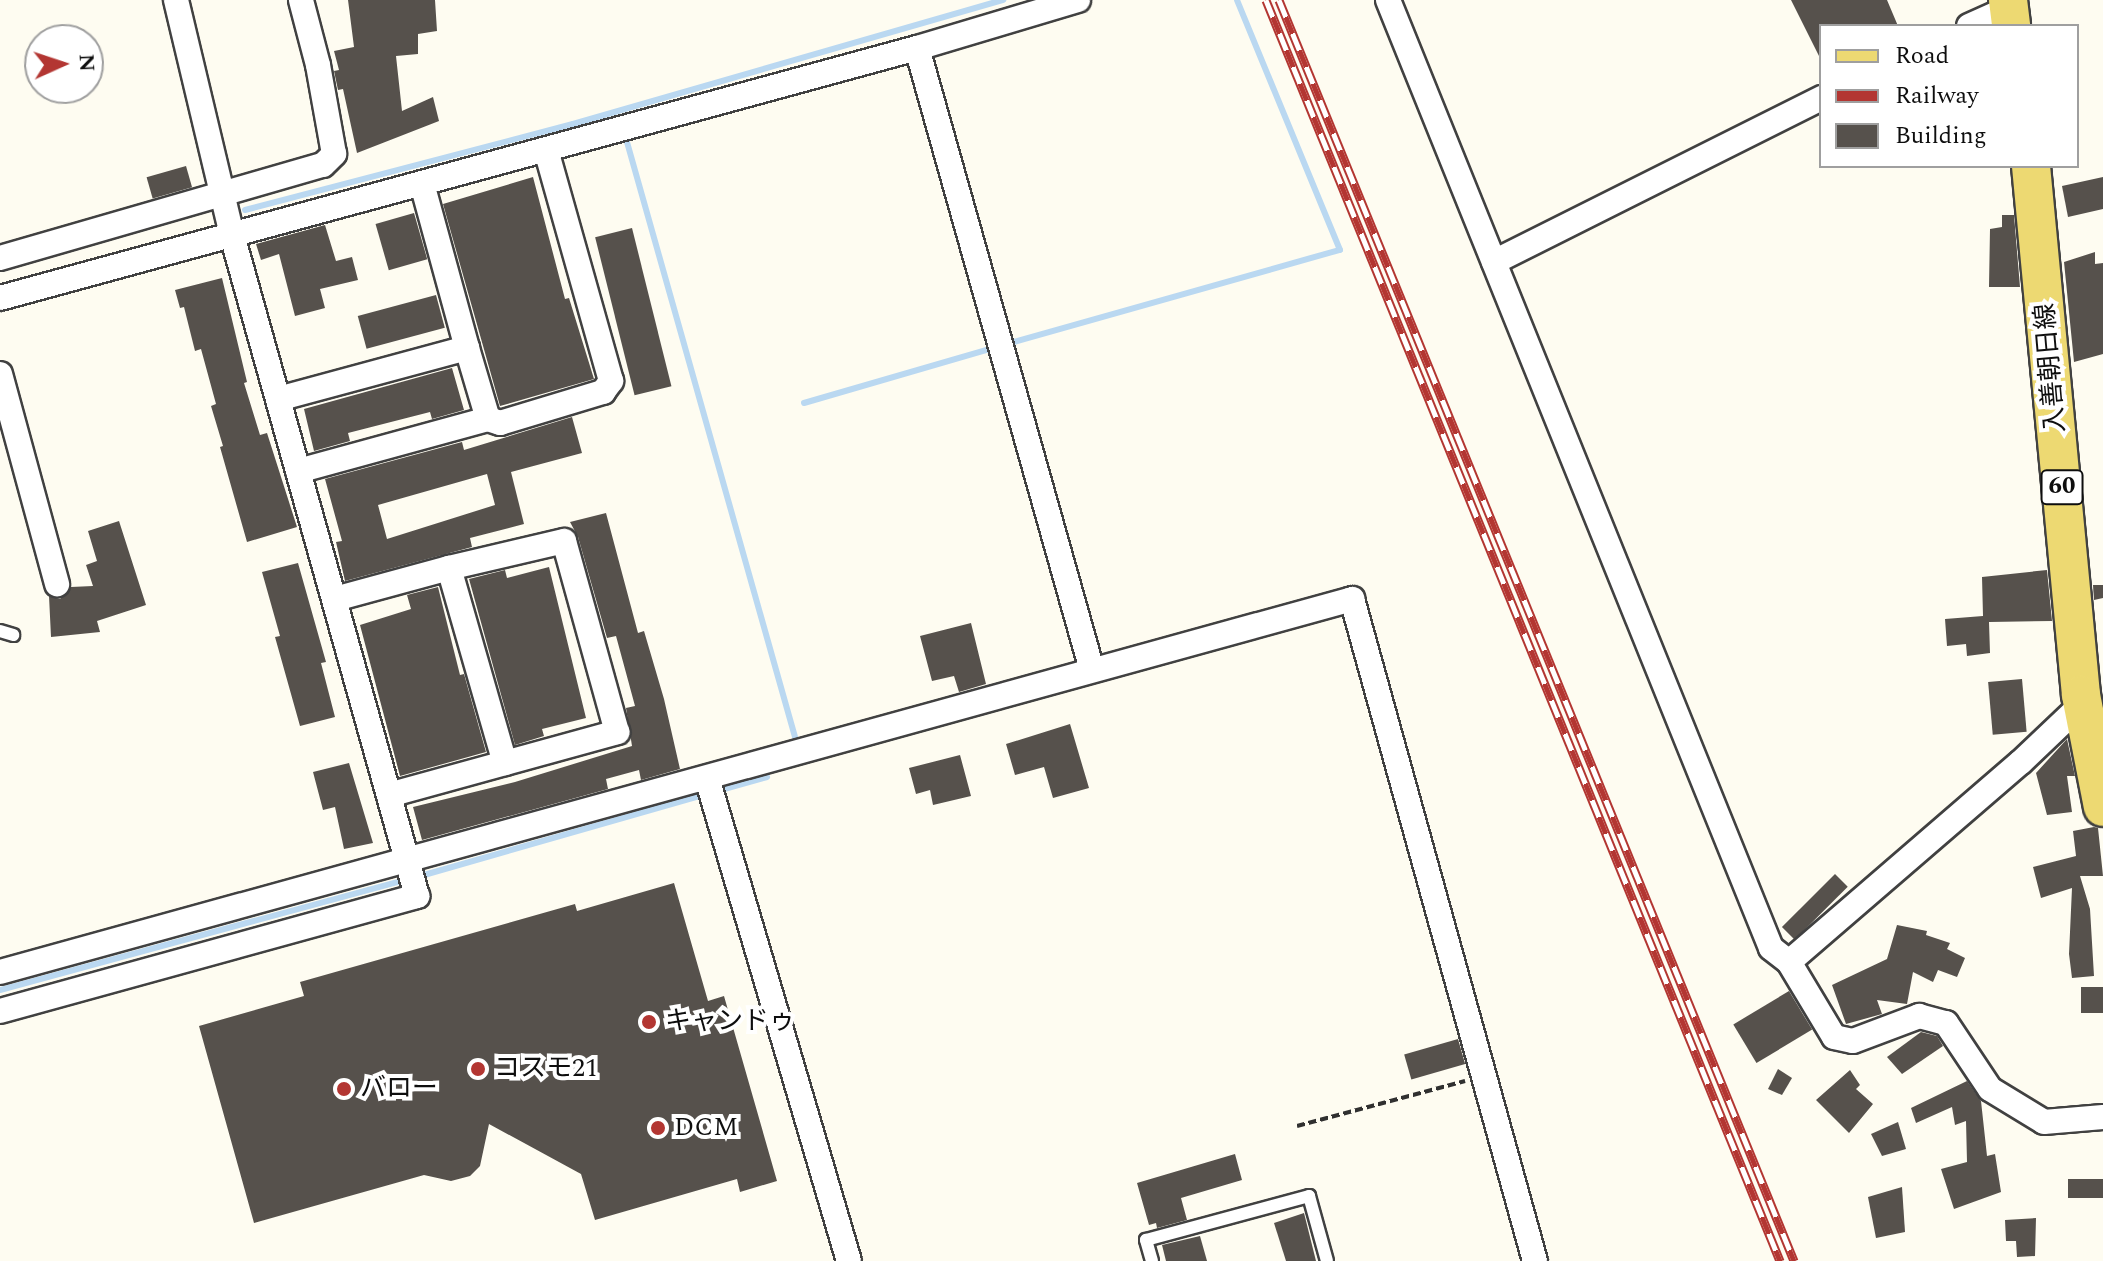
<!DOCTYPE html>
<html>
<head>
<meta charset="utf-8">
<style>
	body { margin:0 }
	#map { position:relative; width:2103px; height:1261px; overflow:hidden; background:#fefcf1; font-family:Spectral,"Noto Sans JP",serif }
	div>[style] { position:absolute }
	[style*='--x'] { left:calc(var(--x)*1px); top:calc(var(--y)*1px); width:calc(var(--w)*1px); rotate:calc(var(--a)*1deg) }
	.stream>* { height:6px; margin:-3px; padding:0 3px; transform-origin:3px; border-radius:3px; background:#bad8f1 }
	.building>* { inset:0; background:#56514c; transform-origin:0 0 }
	.path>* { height:4px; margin-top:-2px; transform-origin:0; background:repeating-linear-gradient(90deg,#303030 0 8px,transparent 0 12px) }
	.roads { filter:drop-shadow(2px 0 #414141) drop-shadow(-2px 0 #414141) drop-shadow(0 2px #414141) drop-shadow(0 -2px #414141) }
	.lane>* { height:12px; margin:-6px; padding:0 6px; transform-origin:6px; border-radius:6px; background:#fff }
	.street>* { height:24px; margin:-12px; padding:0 12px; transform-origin:12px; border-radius:12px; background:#fff }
	.primary>* { height:38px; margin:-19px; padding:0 19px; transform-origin:19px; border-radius:19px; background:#edd972 }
	.rail>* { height:9px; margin-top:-4.5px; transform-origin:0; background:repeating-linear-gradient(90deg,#fff 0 18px,#b33632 0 36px); box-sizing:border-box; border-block:2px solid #b33632 }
	.dots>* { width:22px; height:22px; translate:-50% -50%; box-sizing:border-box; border:4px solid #fff; border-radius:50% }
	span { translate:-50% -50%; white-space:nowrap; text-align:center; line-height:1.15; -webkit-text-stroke:8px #fff; paint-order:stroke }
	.shield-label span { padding:2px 6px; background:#fff; border:2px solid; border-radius:6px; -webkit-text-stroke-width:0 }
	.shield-label { font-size:24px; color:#0e0e0e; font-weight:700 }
	.street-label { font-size:26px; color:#0e0e0e }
	.poi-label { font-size:26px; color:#0e0e0e }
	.left { translate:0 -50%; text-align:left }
	.legend { position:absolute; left:1819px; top:24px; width:260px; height:144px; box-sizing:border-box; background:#fff; border:2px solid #9f9f9f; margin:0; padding:10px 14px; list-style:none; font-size:24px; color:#0e0e0e }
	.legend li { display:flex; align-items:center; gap:16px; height:40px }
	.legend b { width:40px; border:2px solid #9f9f9f }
	.north { position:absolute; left:24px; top:24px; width:80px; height:80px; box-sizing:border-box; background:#fff; border:2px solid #9f9f9f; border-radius:50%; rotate:87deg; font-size:22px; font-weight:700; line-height:32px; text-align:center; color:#0e0e0e }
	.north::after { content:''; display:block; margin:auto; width:28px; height:36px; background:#b33632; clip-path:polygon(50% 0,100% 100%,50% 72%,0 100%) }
</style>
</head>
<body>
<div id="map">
	<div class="stream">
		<div style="--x:625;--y:135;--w:633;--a:74.23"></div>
		<div style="--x:245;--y:210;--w:339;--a:-14.7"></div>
		<div style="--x:573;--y:124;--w:448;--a:-16.1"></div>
		<div style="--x:1007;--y:344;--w:346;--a:-15.8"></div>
		<div style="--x:1340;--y:250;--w:270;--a:-112.4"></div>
		<div style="--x:804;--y:403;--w:201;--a:-16.2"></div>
		<div style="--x:717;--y:791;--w:52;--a:-15.6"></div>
		<div style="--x:417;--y:877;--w:301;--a:-16"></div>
		<div style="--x:0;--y:990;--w:421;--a:-15.2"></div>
	</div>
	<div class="building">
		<div style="clip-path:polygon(348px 0,435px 0,437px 31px,418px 34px,418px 54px,396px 56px,402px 111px,433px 97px,439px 121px,357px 153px,343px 89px,338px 90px,334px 71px,339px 70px,334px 51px,354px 47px)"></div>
		<div style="clip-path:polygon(1791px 0,1887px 0,1898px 26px,1821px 26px,1821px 60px)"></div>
		<div style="left:186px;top:166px;width:22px;height:41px;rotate:74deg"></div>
		<div style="clip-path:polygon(533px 177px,565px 299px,569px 298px,594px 379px,500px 406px,443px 204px)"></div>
		<div style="clip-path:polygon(2103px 177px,2103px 209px,2068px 217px,2062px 186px)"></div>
		<div style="left:414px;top:213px;width:48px;height:40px;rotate:74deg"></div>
		<div style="clip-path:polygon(2002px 215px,2014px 215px,2020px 287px,1989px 287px,1990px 229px,2002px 227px)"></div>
		<div style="clip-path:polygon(325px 225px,336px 261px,352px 257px,358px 280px,320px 289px,325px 308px,295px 316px,279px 254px,261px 260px,256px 244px)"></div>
		<div style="left:632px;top:228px;width:163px;height:38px;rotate:76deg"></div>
		<div style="clip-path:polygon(2095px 252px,2095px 264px,2103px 263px,2103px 354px,2074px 362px,2064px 262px)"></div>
		<div style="clip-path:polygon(222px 278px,247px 382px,244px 383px,260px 435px,267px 433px,297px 527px,247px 542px,220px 447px,223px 446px,211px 406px,216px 404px,201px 349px,195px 351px,184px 307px,180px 308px,175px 290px)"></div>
		<div style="left:436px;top:295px;width:34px;height:81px;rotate:75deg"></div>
		<div style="clip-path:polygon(452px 368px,464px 410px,432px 419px,430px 412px,348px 433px,350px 441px,314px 451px,304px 409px)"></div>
		<div style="clip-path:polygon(evenodd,572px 417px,582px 453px,511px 472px,524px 524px,470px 538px,472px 547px,345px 581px,336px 542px,342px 541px,325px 479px,462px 442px,464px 450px,572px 417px,487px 474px,495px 505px,387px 539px,378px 505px,487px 474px)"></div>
		<div style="clip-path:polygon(606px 513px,638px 633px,644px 631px,664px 699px,680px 769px,641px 780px,639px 770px,606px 779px,608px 789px,422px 840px,413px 807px,515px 782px,632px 746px,626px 708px,635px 706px,616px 636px,607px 638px,578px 537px,570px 522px)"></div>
		<div style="clip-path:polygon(119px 521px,146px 605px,97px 621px,100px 632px,51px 637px,49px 596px,60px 599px,71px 587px,93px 586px,86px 565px,97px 561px,88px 531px)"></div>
		<div style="clip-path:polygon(298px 563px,326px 662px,321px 663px,335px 717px,300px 726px,275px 637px,280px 636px,262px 572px)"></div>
		<div style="clip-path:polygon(549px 567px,586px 718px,542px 729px,544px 736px,515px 745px,469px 579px,505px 570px,507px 578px)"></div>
		<div style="clip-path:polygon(2047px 570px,2052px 621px,1989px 622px,1990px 653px,1967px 656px,1966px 644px,1947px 646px,1945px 619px,1983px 616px,1982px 577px)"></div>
		<div style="clip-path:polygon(2093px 585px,2103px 585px,2103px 598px,2094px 600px)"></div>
		<div style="clip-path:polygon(438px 587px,460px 675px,464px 674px,486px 752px,400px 776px,360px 625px,411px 609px,407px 595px)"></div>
		<div style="clip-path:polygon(971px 623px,986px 684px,959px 692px,954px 676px,932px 681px,920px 636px)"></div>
		<div style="left:2022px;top:679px;width:53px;height:34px;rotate:85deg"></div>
		<div style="clip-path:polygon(1070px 724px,1089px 788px,1053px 798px,1044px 767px,1015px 775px,1006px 744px)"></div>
		<div style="clip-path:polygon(2067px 739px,2075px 776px,2067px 776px,2072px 812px,2047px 815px,2036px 773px)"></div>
		<div style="clip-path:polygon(960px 755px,971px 796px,933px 805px,930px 790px,916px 794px,909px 768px)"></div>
		<div style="clip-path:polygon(349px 763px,373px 843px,344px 849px,335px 807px,323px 810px,313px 772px)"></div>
		<div style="clip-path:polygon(2094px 827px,2098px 828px,2103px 876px,2080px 876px,2090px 909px,2094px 976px,2072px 978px,2069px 954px,2072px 888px,2041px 898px,2033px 867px,2076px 856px,2073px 831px)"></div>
		<div style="left:1835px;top:874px;width:18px;height:75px;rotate:45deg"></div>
		<div style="clip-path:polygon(674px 883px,708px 1001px,724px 996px,777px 1181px,740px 1192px,737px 1179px,595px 1220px,581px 1174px,489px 1124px,480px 1166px,470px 1176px,451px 1181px,424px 1175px,254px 1223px,199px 1026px,304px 996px,300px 982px,575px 904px,577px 911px)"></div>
		<div style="clip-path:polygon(1897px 925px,1927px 931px,1926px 935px,1950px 943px,1947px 949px,1965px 958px,1957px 977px,1938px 970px,1933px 982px,1913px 972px,1907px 1004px,1877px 1000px,1882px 1014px,1846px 1024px,1832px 985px,1887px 959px)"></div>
		<div style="left:2081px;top:987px;width:22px;height:26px"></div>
		<div style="left:1789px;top:991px;width:45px;height:65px;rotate:59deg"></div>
		<div style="clip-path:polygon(1921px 1032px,1937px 1036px,1943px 1046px,1902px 1074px,1887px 1057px)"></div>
		<div style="left:1458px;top:1039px;width:26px;height:56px;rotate:74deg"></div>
		<div style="clip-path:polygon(1778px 1069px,1792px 1078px,1782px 1095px,1768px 1089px)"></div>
		<div style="clip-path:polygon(1850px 1070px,1860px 1085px,1856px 1089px,1873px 1104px,1849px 1133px,1816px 1100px)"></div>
		<div style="clip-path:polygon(1967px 1081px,1981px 1101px,1987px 1156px,1995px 1154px,2001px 1192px,1954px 1209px,1941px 1169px,1967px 1162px,1966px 1121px,1955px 1125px,1952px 1107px,1916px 1123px,1911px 1108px)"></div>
		<div style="clip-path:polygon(1898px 1122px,1906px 1149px,1882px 1156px,1871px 1134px)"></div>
		<div style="clip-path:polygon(1235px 1154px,1242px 1180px,1181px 1198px,1187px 1220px,1157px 1228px,1156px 1223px,1149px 1225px,1137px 1183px)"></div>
		<div style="left:2103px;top:1179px;width:19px;height:35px;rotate:90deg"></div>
		<div style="clip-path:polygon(1902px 1187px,1905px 1232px,1876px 1238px,1868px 1197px)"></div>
		<div style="clip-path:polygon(1304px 1213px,1316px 1261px,1286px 1261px,1274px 1223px)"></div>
		<div style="clip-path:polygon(2036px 1218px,2035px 1256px,2017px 1257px,2016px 1241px,2006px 1241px,2005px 1220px)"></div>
		<div style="clip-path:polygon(1200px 1236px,1207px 1261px,1166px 1261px,1162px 1245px)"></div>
	</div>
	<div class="path">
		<div style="--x:1297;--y:1126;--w:174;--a:-15"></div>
	</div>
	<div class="roads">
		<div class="lane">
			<div style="--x:0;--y:631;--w:14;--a:17"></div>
			<div style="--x:1152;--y:1261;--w:22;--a:-106"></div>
			<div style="--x:1146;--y:1240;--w:169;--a:-15.1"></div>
			<div style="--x:1309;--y:1196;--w:67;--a:74.5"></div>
		</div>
		<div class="street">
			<div style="--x:1388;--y:0;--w:1022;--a:68"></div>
			<div style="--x:1771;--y:948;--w:23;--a:38"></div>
			<div style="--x:1789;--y:962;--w:87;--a:59"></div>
			<div style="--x:1834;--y:1037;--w:19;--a:12"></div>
			<div style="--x:1853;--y:1041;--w:71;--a:-20.7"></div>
			<div style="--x:1919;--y:1016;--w:28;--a:15"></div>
			<div style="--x:1946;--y:1023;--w:79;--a:56.3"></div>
			<div style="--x:1990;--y:1089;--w:63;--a:31.4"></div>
			<div style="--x:2044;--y:1122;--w:59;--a:-4.8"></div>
			<div style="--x:1969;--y:26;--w:44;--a:-24.2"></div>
			<div style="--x:917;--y:48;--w:646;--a:74.29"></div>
			<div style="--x:0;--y:258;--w:336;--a:-16.1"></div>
			<div style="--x:323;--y:165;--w:16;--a:-45"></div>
			<div style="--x:334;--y:154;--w:90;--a:-100.2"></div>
			<div style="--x:318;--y:65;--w:67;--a:-104.7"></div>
			<div style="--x:1494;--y:262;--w:366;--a:-26.6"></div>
			<div style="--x:0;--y:298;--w:950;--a:-15.25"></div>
			<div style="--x:917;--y:48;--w:168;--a:-16.6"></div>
			<div style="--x:0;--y:374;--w:218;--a:74.8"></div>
			<div style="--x:278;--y:399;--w:196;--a:-15.1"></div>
			<div style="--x:467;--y:348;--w:170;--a:-105.3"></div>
			<div style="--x:488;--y:419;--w:13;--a:18"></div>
			<div style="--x:500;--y:423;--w:108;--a:-16.8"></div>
			<div style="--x:603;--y:392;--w:14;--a:-54"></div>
			<div style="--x:611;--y:381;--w:240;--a:-105.7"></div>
			<div style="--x:298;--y:471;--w:197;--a:-15.3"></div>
			<div style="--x:488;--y:419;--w:74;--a:-106.5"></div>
			<div style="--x:335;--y:599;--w:118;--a:-15.2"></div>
			<div style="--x:449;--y:568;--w:203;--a:74"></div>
			<div style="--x:707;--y:778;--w:503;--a:73.62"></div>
			<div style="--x:389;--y:795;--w:237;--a:-15.4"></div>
			<div style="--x:617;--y:732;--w:198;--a:-105.5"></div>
			<div style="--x:564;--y:541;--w:118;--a:166.8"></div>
			<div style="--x:1789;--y:962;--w:306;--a:-40.8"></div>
			<div style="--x:2021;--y:762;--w:84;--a:-43.6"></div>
			<div style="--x:0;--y:972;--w:1403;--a:-15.42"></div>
			<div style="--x:1352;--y:599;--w:687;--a:74.55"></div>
			<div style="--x:0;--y:1011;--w:433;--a:-15.4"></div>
			<div style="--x:417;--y:896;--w:686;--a:-105.64"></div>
			<div style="--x:232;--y:235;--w:242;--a:-103.4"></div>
		</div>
		<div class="primary">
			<div style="--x:2008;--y:0;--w:26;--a:83"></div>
			<div style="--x:2031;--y:166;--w:531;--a:84.6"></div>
			<div style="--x:2081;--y:695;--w:114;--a:78.9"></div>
		</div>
	</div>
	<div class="rail">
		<div style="--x:1266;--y:0;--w:1362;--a:67.82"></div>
		<div style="--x:1279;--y:0;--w:1362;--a:67.78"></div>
	</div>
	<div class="dots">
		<div style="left:649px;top:1022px;background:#b33632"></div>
		<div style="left:478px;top:1069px;background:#b33632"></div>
		<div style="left:344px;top:1089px;background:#b33632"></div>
		<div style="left:658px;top:1128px;background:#b33632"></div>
	</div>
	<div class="shield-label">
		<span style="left:2062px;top:487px">60</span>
	</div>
	<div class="street-label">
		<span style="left:2051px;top:368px;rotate:-95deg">入善朝日線</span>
	</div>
	<div class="poi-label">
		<span class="left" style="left:665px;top:1022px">キャンドゥ</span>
		<span class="left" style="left:494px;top:1069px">コスモ21</span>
		<span class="left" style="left:360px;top:1089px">バロー</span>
		<span class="left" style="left:674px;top:1128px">DCM</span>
	</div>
	<ul class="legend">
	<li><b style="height:10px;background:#edd972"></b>Road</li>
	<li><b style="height:10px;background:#b33632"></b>Railway</li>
	<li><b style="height:22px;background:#56514c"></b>Building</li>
	</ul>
	<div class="north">N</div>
</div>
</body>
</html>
